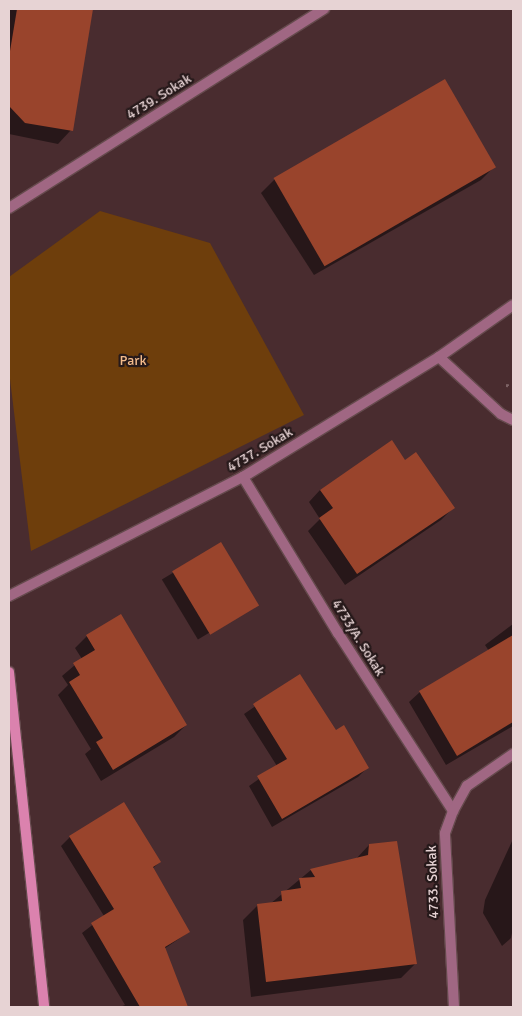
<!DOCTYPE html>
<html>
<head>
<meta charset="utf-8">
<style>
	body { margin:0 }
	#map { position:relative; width:522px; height:1016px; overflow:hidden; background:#492c2f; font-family:Signika,sans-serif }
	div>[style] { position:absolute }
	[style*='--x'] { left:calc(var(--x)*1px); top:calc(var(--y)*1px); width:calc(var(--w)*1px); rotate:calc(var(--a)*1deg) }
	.green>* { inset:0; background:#6e3e0c }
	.shadow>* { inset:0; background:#0007; transform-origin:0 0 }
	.building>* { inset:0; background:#99442c; transform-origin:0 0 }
	.path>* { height:3px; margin-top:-1.5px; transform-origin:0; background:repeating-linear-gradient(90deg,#7c6264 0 2.5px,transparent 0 6.5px) }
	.roads { filter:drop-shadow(1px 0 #654a4d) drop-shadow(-1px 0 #654a4d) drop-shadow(0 1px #654a4d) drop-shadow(0 -1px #654a4d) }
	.street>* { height:10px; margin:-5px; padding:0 5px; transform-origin:5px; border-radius:5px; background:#a06783 }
	.secondary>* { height:10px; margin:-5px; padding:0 5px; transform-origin:5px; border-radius:5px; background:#db82ae }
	span { translate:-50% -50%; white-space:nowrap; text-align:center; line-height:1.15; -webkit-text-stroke:4.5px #26191a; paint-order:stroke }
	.street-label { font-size:14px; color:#e7d3d4 }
	.park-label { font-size:14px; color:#f3bb8c }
	.frame { position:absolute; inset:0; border:10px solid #e7d3d4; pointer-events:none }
</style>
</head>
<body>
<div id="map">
	<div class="green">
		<div style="clip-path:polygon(100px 211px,210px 243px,304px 415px,31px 551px,9px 371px,9px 277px)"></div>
	</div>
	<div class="shadow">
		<div style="clip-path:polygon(9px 9px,91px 9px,71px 130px,58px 144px,9px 134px)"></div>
		<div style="clip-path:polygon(444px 81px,494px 167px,481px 180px,314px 275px,261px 193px,275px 179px)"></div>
		<div style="clip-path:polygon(405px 461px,453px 508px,441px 520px,345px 585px,308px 531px,320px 519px,309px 502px,320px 490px)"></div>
		<div style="left:221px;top:544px;width:70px;height:69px;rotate:59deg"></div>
		<div style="clip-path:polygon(513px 624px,513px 726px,446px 765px,409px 702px,420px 692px,489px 651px,485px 645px)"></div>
		<div style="clip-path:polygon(87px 636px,186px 725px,174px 737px,101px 781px,85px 754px,91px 749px,58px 695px,68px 685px,62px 676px,82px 659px,75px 648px)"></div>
		<div style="clip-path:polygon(300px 675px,336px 732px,367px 768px,358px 777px,272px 827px,249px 786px,277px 766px,244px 714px)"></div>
		<div style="clip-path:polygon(70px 837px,160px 862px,152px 869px,189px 932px,164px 949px,187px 1007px,120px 1007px,125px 1005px,82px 933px,104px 916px,61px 846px)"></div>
		<div style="clip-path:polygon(513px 839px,513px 928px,511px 938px,502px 946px,483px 913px,485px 900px)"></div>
		<div style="clip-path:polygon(369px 845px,416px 963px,401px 978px,251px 997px,243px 920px,258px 905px,270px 904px,311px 870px,355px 860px)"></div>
	</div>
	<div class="building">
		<div style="clip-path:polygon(17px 9px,93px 9px,73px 131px,25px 123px,9px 106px,9px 57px)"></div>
		<div style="left:445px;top:79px;width:102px;height:198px;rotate:60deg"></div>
		<div style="clip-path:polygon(392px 440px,405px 460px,416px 452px,455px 508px,357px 574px,319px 518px,333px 508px,320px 490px)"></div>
		<div style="left:221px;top:542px;width:74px;height:57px;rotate:59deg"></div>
		<div style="clip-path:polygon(121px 614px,187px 725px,113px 770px,96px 742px,103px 738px,69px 682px,80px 675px,73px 663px,95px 650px,86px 635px)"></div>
		<div style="clip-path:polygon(513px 635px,513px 722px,457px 756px,419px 691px)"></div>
		<div style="clip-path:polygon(300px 674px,336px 730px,344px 725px,369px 768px,282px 819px,257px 776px,287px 759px,253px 704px)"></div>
		<div style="clip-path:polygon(124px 802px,161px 862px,153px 867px,190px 932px,165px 947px,188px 1007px,140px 1007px,91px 923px,114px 909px,69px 836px)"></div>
		<div style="clip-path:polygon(397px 841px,417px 964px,266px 982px,257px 904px,282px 901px,281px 891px,301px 888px,299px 878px,315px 877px,310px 869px,368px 855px,369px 844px)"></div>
	</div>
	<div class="path">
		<div style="--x:506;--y:385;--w:7;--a:8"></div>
	</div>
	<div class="roads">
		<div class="street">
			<div style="--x:9;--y:208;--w:373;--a:-32.3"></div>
			<div style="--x:439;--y:357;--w:84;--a:42.6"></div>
			<div style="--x:501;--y:414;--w:13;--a:27"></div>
			<div style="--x:243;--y:477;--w:183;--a:58.7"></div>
			<div style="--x:338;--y:633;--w:212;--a:57.1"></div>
			<div style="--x:9;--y:596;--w:263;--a:-27"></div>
			<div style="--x:243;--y:477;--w:230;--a:-31.5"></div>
			<div style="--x:439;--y:357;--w:90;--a:-35.1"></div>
			<div style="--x:454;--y:1007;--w:174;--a:-93"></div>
			<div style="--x:445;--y:833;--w:23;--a:-70"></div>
			<div style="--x:453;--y:811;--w:29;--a:-61"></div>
			<div style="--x:467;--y:786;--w:56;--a:-34.8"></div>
		</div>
		<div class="secondary">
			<div style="--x:9;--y:672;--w:337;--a:84"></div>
		</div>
	</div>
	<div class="street-label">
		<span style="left:159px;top:97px;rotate:-32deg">4739. Sokak</span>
		<span style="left:260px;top:450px;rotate:-31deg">4737. Sokak</span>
		<span style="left:358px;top:638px;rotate:58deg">4733/A. Sokak</span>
		<span style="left:433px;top:882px;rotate:-92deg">4733. Sokak</span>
	</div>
	<div class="park-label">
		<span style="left:133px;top:361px">Park</span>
	</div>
	<div class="frame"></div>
</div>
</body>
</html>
